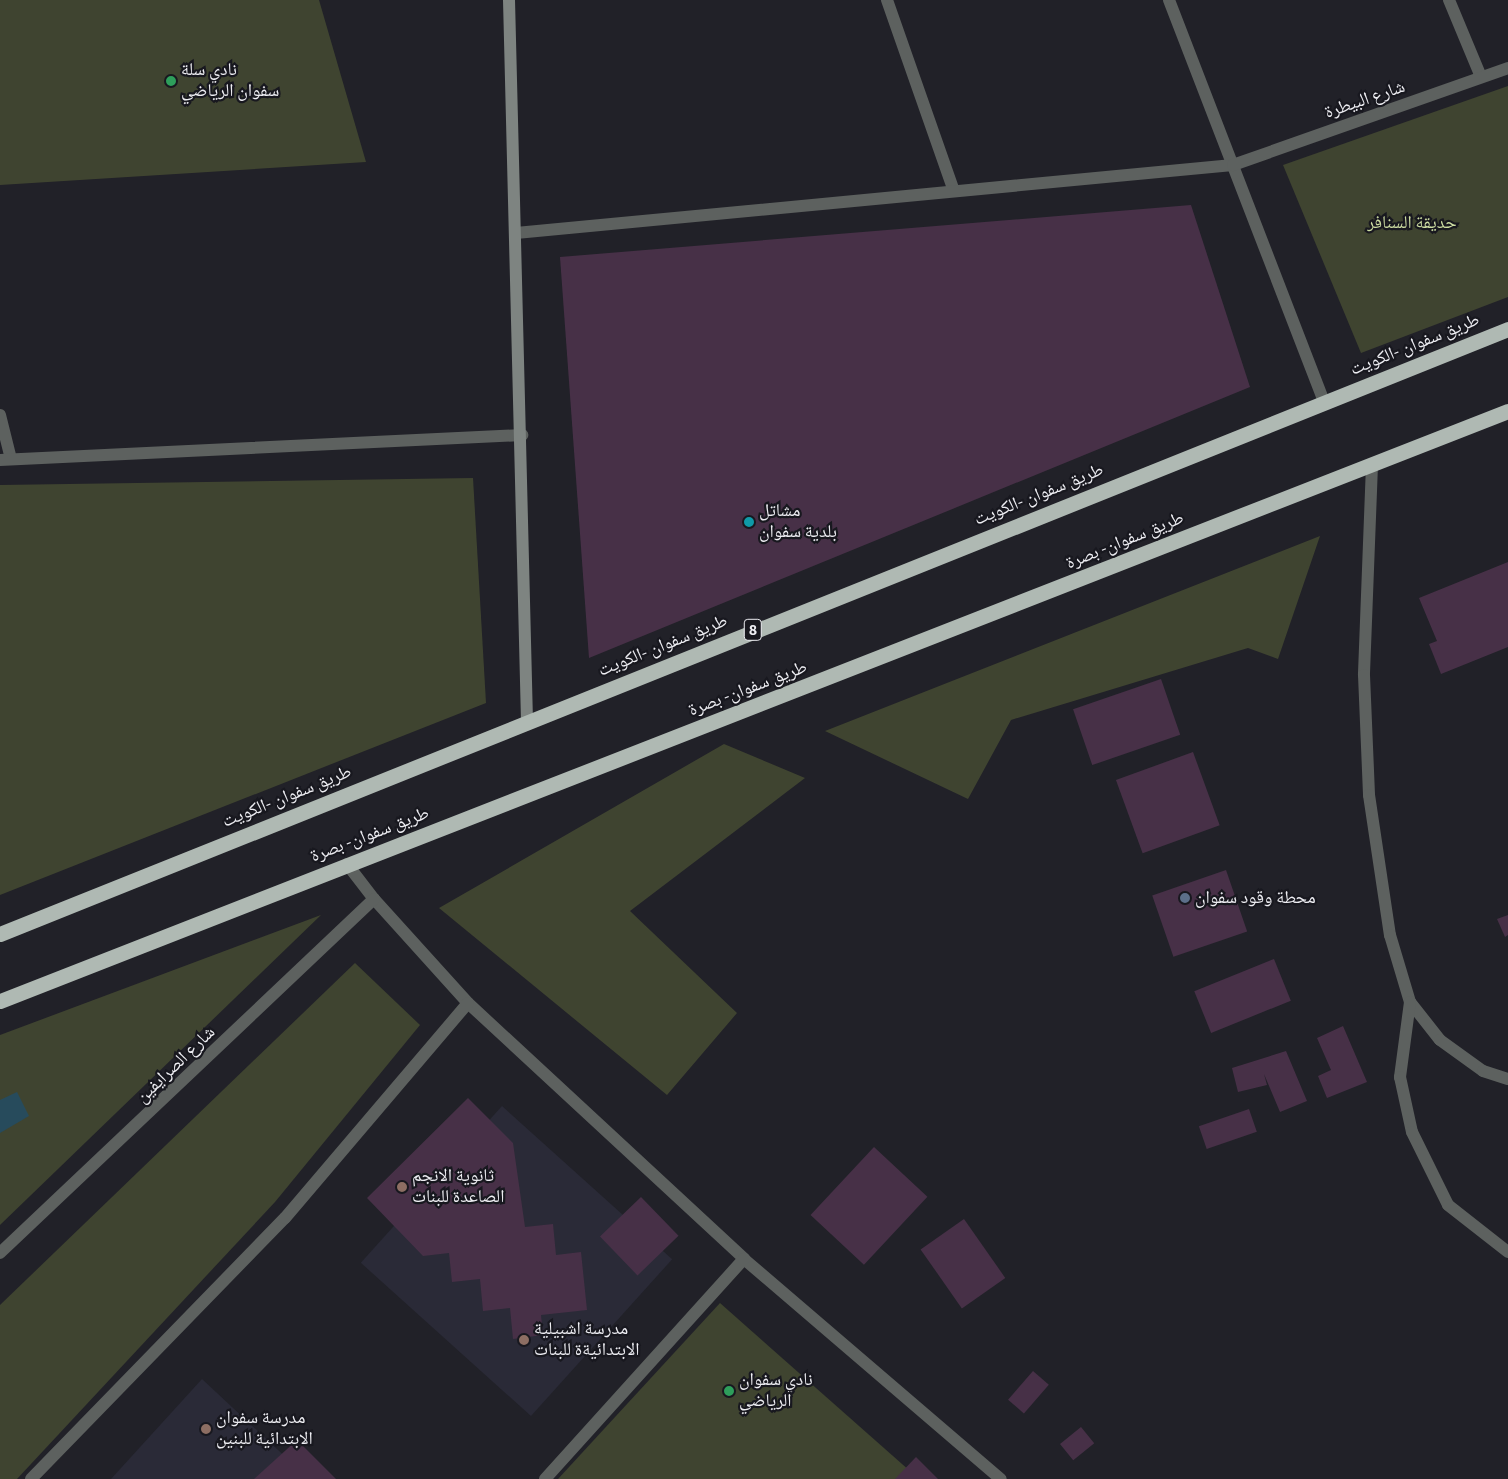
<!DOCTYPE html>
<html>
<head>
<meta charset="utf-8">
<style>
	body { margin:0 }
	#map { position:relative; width:1508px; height:1479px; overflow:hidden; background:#212128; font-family:"Source Sans 3","Noto Naskh Arabic",sans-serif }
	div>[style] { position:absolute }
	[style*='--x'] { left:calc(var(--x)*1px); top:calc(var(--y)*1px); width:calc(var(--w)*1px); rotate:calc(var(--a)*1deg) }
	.built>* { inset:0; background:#2a2a37; transform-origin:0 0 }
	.green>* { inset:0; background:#3f4430 }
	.water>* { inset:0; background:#274b5c }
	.building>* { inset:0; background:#473047; transform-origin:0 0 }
	.street>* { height:12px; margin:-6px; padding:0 6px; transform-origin:6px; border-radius:6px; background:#5d615f }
	.secondary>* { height:12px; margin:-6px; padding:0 6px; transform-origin:6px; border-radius:6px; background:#7e8481 }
	.highway>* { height:15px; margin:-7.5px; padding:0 7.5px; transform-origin:7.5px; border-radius:7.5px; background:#afb9b3 }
	.dots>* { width:14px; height:14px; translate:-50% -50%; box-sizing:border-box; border:2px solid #18181f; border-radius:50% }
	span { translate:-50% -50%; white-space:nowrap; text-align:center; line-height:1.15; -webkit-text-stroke:4.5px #18181f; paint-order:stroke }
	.shield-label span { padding:1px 4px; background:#18181f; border:1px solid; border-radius:4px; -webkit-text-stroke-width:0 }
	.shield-label { font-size:16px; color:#ededf2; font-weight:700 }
	.poi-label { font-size:18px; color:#ededf2 }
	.left { translate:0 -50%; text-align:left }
	.street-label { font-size:18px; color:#ededf2 }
	.park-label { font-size:18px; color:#cddda2 }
</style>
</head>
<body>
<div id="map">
	<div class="built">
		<div style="left:502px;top:1106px;width:229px;height:211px;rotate:42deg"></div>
		<div style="clip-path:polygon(202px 1379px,309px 1479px,111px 1479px)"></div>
	</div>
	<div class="green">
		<div style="clip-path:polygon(0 0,319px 0,366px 162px,0 185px)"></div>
		<div style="clip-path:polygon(1508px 86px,1508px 297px,1361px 353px,1283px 165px)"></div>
		<div style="clip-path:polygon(473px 478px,486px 703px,0 895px,0 485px)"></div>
		<div style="clip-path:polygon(1320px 536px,1278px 659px,1248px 648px,1011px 720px,968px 799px,825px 731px)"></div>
		<div style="clip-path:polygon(724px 744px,805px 778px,630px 911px,737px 1013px,667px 1095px,439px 908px)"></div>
		<div style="clip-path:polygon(321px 915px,0 1225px,0 1035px)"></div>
		<div style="clip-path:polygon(355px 963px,420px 1025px,275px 1202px,17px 1479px,0 1479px,0 1305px)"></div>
		<div style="clip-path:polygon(720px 1303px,919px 1479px,558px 1479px)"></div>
	</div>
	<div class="water">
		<div style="clip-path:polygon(17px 1092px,29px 1116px,0 1133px,0 1100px)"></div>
	</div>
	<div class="building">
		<div style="clip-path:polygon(1191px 205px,1250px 387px,589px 658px,560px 257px)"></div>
		<div style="clip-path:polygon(1508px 562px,1508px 647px,1441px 674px,1429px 644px,1437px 641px,1419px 598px)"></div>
		<div style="left:1161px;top:679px;width:59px;height:93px;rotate:71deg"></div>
		<div style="left:1193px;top:752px;width:78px;height:82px;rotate:70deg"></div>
		<div style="left:1226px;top:870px;width:65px;height:78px;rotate:71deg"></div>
		<div style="clip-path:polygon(1508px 915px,1508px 935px,1505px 937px,1497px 919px)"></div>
		<div style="left:1274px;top:959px;width:45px;height:86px;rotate:68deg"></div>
		<div style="clip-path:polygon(1343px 1026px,1367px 1082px,1327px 1098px,1318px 1076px,1331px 1070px,1317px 1038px)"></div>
		<div style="clip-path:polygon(1286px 1051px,1307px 1101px,1280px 1112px,1264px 1074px,1267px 1085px,1238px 1092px,1232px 1068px)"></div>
		<div style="clip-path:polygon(468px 1098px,513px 1143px,525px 1227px,553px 1224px,556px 1255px,581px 1252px,587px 1310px,541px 1315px,543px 1335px,513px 1339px,510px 1308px,483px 1311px,480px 1279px,452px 1282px,449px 1253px,423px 1256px,367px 1198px)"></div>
		<div style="left:1249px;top:1109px;width:24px;height:53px;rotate:71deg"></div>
		<div style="left:874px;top:1147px;width:73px;height:93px;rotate:43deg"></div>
		<div style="left:641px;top:1197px;width:54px;height:57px;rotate:46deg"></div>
		<div style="left:964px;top:1219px;width:72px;height:53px;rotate:55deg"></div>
		<div style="left:1033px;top:1371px;width:21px;height:38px;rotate:41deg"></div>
		<div style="left:1081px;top:1427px;width:21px;height:27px;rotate:51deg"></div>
		<div style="clip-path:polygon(297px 1440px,336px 1479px,254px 1479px)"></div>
		<div style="clip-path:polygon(916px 1457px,938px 1479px,895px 1479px)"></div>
	</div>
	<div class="street">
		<div style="--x:887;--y:0;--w:199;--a:70.7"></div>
		<div style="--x:1169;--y:0;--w:430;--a:68.9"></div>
		<div style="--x:1449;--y:0;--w:83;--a:67.4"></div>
		<div style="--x:516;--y:233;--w:720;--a:-5.42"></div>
		<div style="--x:1233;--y:165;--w:292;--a:-19.4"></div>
		<div style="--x:0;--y:415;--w:45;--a:76"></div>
		<div style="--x:0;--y:460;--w:523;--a:-2.74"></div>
		<div style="--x:1372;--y:465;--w:210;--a:92.2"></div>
		<div style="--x:1364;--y:675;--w:120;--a:87.6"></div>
		<div style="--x:1369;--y:795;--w:142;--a:81.5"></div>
		<div style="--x:1390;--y:935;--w:70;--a:73.4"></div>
		<div style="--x:1410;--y:1002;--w:48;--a:51.7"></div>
		<div style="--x:1440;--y:1040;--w:53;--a:35.8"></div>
		<div style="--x:1483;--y:1071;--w:26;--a:18"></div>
		<div style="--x:347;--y:864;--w:44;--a:52.4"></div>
		<div style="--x:374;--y:899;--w:140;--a:47.9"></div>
		<div style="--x:468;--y:1003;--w:376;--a:42.8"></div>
		<div style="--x:744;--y:1259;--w:338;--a:40.6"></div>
		<div style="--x:1410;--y:1002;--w:76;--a:97.6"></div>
		<div style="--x:1400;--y:1077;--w:56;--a:77.7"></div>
		<div style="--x:1412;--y:1132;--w:81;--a:63.7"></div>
		<div style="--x:1448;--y:1205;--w:76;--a:38.1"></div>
		<div style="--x:0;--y:1253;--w:515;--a:-43.43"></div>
		<div style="--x:31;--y:1479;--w:364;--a:-45.8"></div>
		<div style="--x:285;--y:1218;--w:282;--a:-49.6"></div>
		<div style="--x:545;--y:1479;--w:297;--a:-47.9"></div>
	</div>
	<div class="secondary">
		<div style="--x:509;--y:0;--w:720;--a:88.57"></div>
	</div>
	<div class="highway">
		<div style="--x:0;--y:934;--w:1625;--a:-21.86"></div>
		<div style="--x:0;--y:1001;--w:1619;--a:-21.37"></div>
	</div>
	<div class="dots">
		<div style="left:171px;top:81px;background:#2e9e5b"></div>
		<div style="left:749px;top:522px;background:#0f9aa8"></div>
		<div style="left:1185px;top:898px;background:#5c6f8a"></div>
		<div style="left:402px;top:1187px;background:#8d6e63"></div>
		<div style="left:524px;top:1340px;background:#8d6e63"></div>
		<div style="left:729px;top:1391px;background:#2e9e5b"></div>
		<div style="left:206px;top:1429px;background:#8d6e63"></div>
	</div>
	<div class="shield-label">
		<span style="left:753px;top:630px">8</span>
	</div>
	<div class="poi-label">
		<span class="left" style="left:181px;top:81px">نادي سلة<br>سفوان الرياضي</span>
		<span class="left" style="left:759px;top:522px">مشاتل<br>بلدية سفوان</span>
		<span class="left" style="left:1195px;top:898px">محطة وقود سفوان</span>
		<span class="left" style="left:412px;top:1187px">ثانوية الانجم<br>الصاعدة للبنات</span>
		<span class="left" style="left:534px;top:1340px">مدرسة اشبيلية<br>الابتدائيةة للبنات</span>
		<span class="left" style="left:739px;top:1391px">نادي سفوان<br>الرياضي</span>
		<span class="left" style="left:216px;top:1429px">مدرسة سفوان<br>الابتدائية للبنين</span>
	</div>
	<div class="street-label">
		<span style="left:1365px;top:100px;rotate:-19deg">شارع البيطرة</span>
		<span style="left:1415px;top:345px;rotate:-22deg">طريق سفوان -الكويت</span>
		<span style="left:1039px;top:495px;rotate:-22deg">طريق سفوان -الكويت</span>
		<span style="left:1125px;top:541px;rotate:-22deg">طريق سفوان- بصرة</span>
		<span style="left:663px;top:646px;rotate:-22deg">طريق سفوان -الكويت</span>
		<span style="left:748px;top:689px;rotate:-21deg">طريق سفوان- بصرة</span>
		<span style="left:287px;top:797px;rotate:-22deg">طريق سفوان -الكويت</span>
		<span style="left:370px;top:835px;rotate:-21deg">طريق سفوان- بصرة</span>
		<span style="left:176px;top:1065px;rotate:-44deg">شارع الصرايفين</span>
	</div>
	<div class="park-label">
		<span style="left:1412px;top:223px">حديقة السنافر</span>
	</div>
</div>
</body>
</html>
